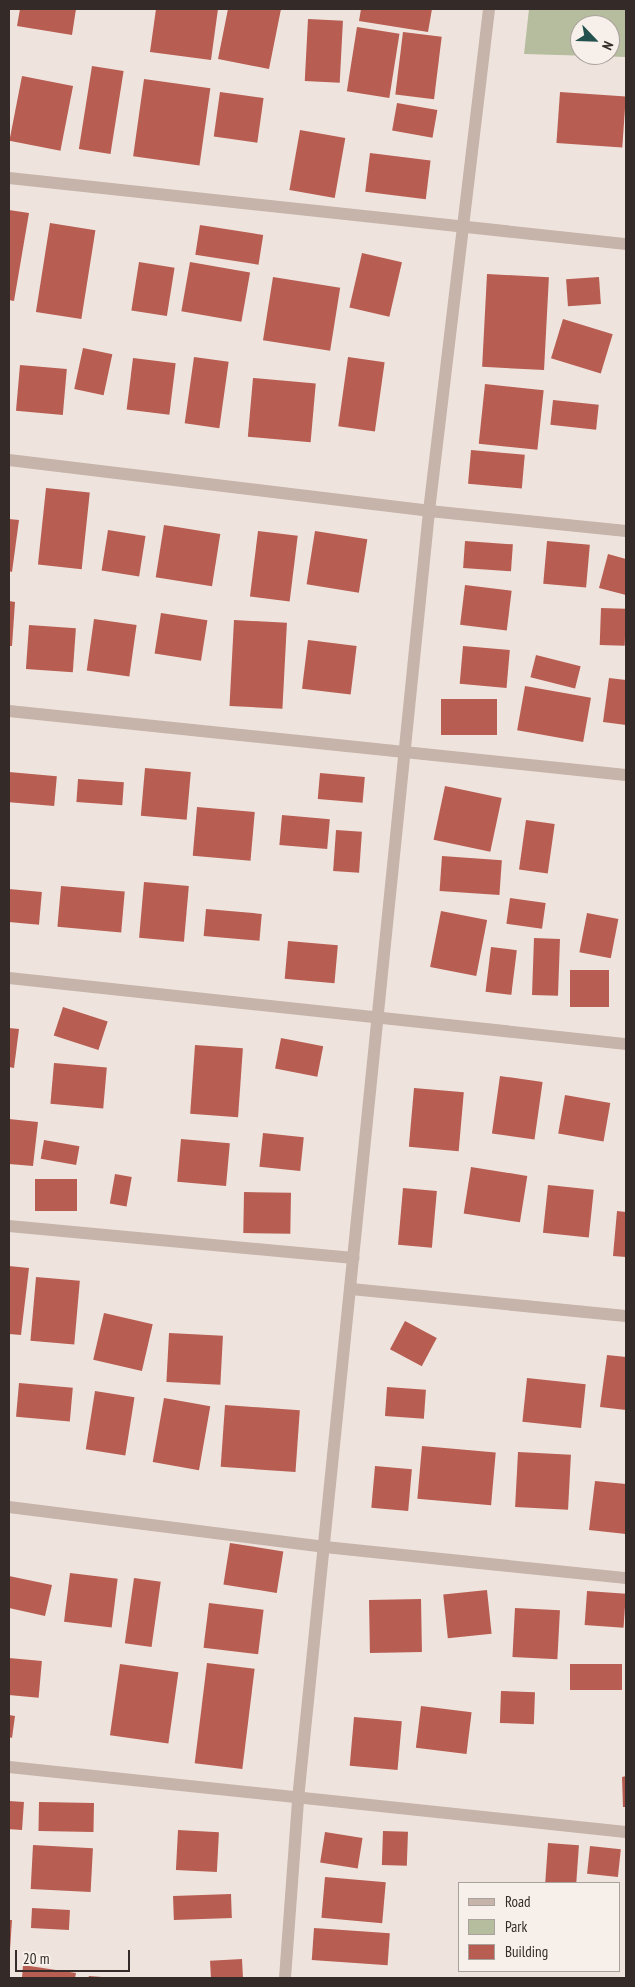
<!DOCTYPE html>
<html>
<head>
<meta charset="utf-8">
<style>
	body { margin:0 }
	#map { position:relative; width:635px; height:1987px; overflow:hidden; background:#efe4dd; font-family:"PT Sans Narrow",sans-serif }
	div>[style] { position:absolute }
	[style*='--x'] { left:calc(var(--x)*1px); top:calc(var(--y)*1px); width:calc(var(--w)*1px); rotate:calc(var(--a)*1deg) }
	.green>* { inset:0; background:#b6bd9e }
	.building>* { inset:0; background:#b85d52; transform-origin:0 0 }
	.minor>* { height:12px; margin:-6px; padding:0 6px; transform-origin:6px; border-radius:6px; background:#c6b3aa }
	span { translate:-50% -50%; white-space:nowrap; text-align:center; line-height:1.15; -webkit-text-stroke:4px #f7efe9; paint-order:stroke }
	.frame { position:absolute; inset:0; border:10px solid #342b29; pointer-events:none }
	.legend { position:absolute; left:458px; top:1882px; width:162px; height:90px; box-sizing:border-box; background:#f7efe9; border:1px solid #a9a19c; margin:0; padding:6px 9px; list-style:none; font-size:15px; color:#342b29 }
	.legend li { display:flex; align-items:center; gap:10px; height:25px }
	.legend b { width:25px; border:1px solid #a9a19c }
	.north { position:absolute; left:570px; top:15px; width:50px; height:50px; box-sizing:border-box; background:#f7efe9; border:1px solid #a9a19c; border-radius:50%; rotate:114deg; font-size:14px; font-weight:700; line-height:20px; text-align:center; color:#342b29 }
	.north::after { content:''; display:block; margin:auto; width:18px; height:22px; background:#23514e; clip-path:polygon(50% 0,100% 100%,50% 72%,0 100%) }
	.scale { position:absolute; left:15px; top:1950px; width:115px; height:22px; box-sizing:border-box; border:2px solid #342b29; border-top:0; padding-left:6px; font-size:15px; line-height:18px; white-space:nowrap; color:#342b29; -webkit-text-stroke:4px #f7efe9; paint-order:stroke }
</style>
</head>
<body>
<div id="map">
	<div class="green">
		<div style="clip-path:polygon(evenodd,529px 9px,626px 9px,626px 57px,524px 54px,529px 9px,580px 25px,610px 25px,610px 55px,580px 55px,580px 25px)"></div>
	</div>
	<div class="building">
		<div style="clip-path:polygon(20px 9px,76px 9px,72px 35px,17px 26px)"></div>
		<div style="clip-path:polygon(156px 9px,218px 9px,211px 60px,150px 52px)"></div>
		<div style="clip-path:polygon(228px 9px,281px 9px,269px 69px,218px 59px)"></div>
		<div style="clip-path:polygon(361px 9px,432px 9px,428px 32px,359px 21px)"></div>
		<div style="left:308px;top:19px;width:35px;height:62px;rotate:3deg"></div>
		<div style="left:357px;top:27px;width:43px;height:65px;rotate:9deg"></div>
		<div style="left:403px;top:32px;width:39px;height:63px;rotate:7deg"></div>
		<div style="left:92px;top:66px;width:32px;height:84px;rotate:9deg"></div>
		<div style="left:22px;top:76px;width:52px;height:66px;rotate:11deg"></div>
		<div style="left:144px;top:79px;width:67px;height:78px;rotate:8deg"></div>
		<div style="left:220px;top:92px;width:44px;height:45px;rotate:8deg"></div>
		<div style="left:560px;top:92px;width:66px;height:51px;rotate:4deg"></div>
		<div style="left:397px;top:103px;width:41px;height:28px;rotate:10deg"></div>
		<div style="left:300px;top:130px;width:46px;height:61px;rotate:10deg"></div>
		<div style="left:370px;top:153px;width:61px;height:39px;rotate:7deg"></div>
		<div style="clip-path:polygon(9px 210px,29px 213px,14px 301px,9px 300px)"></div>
		<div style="left:50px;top:223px;width:46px;height:90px;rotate:9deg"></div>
		<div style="left:200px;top:225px;width:64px;height:30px;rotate:9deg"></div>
		<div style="left:362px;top:253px;width:41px;height:56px;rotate:13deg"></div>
		<div style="left:139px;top:262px;width:36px;height:49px;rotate:9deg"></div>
		<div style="left:190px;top:262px;width:61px;height:50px;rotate:10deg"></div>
		<div style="left:487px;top:274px;width:62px;height:93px;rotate:3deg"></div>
		<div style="left:273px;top:277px;width:68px;height:64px;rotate:9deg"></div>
		<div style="left:599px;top:277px;width:27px;height:33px;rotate:86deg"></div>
		<div style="left:563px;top:319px;width:52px;height:41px;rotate:17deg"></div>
		<div style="left:83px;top:348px;width:30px;height:42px;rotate:12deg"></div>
		<div style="left:194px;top:357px;width:35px;height:67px;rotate:8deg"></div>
		<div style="left:348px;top:357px;width:37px;height:70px;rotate:8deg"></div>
		<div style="left:133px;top:358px;width:43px;height:52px;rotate:7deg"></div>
		<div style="left:20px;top:365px;width:47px;height:46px;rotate:5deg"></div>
		<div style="left:253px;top:378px;width:63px;height:59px;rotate:5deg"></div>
		<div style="left:485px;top:384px;width:59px;height:60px;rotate:6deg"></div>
		<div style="left:553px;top:400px;width:46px;height:25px;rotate:6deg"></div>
		<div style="left:471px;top:450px;width:54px;height:34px;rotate:5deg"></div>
		<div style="left:46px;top:488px;width:44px;height:77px;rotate:6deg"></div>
		<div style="clip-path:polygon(9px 519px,19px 520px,12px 572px,9px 571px)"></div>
		<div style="left:164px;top:525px;width:57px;height:53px;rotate:9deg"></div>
		<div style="left:108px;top:530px;width:38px;height:41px;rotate:9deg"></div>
		<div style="left:258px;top:531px;width:40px;height:66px;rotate:7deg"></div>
		<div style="left:315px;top:531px;width:53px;height:54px;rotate:9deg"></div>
		<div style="left:465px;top:541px;width:48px;height:27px;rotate:4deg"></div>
		<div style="left:547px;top:541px;width:43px;height:43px;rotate:5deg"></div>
		<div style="clip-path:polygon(608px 554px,626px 559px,626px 595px,599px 588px)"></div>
		<div style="left:465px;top:585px;width:47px;height:40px;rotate:7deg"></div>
		<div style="clip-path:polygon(9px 601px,15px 602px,12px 646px,9px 646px)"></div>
		<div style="left:601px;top:608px;width:25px;height:37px;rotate:2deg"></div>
		<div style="left:161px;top:613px;width:47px;height:41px;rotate:9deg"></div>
		<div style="left:94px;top:619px;width:43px;height:52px;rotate:8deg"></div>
		<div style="left:234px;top:620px;width:53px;height:86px;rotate:3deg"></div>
		<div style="left:29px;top:625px;width:47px;height:44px;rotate:4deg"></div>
		<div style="left:308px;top:640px;width:49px;height:49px;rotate:7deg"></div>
		<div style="left:463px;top:646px;width:47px;height:38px;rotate:5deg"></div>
		<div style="left:536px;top:655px;width:46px;height:23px;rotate:14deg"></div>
		<div style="clip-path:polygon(609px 678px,626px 680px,626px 725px,603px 722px)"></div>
		<div style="left:525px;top:686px;width:67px;height:45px;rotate:10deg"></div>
		<div style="left:441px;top:699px;width:56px;height:36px"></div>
		<div style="left:145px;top:768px;width:46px;height:48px;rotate:5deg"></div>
		<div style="left:9px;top:772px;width:48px;height:30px;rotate:5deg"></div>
		<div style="left:320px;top:773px;width:45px;height:26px;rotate:5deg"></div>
		<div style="left:78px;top:779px;width:46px;height:23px;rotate:4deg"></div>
		<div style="left:445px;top:786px;width:58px;height:55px;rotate:12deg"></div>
		<div style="left:197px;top:807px;width:58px;height:49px;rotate:5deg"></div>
		<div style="left:282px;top:815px;width:48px;height:30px;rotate:5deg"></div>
		<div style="left:526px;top:820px;width:29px;height:50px;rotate:8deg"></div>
		<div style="left:336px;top:830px;width:26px;height:41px;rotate:4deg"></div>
		<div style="left:442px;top:856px;width:60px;height:35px;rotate:4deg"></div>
		<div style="left:144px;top:882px;width:45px;height:56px;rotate:5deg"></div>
		<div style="left:61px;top:886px;width:64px;height:41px;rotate:5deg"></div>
		<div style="left:9px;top:889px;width:33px;height:33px;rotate:5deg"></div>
		<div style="left:510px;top:898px;width:36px;height:26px;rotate:8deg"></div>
		<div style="left:206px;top:909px;width:56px;height:27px;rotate:5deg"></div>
		<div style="left:441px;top:911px;width:47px;height:57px;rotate:11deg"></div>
		<div style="left:587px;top:913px;width:32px;height:40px;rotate:11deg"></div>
		<div style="left:534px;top:938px;width:26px;height:57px;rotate:2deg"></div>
		<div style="left:288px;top:941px;width:50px;height:38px;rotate:5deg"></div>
		<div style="left:491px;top:947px;width:26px;height:45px;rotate:7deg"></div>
		<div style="left:609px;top:970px;width:37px;height:39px;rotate:90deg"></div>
		<div style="left:63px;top:1007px;width:47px;height:30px;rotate:18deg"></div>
		<div style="clip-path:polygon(9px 1028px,19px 1029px,14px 1068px,9px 1067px)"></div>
		<div style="left:281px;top:1038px;width:43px;height:31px;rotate:11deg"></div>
		<div style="left:195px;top:1045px;width:48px;height:69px;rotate:4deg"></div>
		<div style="left:54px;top:1063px;width:53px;height:41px;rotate:5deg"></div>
		<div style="left:500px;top:1076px;width:43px;height:58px;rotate:8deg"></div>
		<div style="left:414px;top:1088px;width:50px;height:59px;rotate:5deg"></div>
		<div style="left:565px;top:1095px;width:46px;height:39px;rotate:10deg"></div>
		<div style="clip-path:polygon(9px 1119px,38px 1122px,33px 1166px,9px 1164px)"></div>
		<div style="left:263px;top:1133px;width:41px;height:34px;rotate:6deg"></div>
		<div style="left:181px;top:1139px;width:49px;height:43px;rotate:5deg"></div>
		<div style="left:44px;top:1140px;width:36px;height:19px;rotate:10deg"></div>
		<div style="left:471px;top:1167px;width:57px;height:47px;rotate:9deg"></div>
		<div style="left:115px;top:1174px;width:17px;height:30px;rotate:10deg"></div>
		<div style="left:35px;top:1179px;width:42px;height:32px"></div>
		<div style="left:548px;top:1185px;width:46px;height:48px;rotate:6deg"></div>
		<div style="left:403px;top:1188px;width:34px;height:57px;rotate:5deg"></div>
		<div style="left:244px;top:1192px;width:47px;height:41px;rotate:1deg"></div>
		<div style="clip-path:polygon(617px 1211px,626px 1212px,626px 1257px,613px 1256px)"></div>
		<div style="clip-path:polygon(9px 1266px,29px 1268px,21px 1335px,9px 1334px)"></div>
		<div style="left:36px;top:1277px;width:44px;height:64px;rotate:5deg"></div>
		<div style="left:104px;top:1313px;width:50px;height:48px;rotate:13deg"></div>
		<div style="left:405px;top:1321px;width:36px;height:32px;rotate:28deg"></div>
		<div style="left:169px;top:1333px;width:54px;height:49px;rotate:3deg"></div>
		<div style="clip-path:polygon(607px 1355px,626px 1357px,626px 1410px,600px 1407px)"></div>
		<div style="left:527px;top:1378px;width:59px;height:44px;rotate:6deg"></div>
		<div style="left:19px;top:1383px;width:54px;height:34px;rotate:5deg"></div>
		<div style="left:387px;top:1387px;width:39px;height:29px;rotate:4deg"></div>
		<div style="left:95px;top:1391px;width:40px;height:59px;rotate:9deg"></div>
		<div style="left:164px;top:1398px;width:47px;height:65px;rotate:10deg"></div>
		<div style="left:225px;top:1405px;width:75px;height:62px;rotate:4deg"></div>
		<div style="left:422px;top:1446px;width:74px;height:53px;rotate:5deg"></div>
		<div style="left:518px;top:1452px;width:53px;height:55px;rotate:3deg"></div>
		<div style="left:375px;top:1466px;width:37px;height:42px;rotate:5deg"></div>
		<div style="clip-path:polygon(595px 1481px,626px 1484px,626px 1534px,589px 1530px)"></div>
		<div style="left:230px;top:1543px;width:54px;height:42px;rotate:9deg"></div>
		<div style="left:70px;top:1573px;width:48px;height:49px;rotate:7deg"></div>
		<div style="clip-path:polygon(9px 1576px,52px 1585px,45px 1616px,9px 1608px)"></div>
		<div style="left:134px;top:1578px;width:27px;height:66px;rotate:8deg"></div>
		<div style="left:487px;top:1590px;width:44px;height:44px;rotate:84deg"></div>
		<div style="left:587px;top:1591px;width:39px;height:34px;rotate:4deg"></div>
		<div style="left:421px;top:1599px;width:53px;height:52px;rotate:89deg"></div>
		<div style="left:209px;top:1603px;width:55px;height:45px;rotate:7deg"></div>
		<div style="left:515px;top:1608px;width:45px;height:49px;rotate:3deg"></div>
		<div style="left:9px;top:1658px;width:33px;height:37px;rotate:5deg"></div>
		<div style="left:207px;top:1663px;width:48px;height:101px;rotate:7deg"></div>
		<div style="left:120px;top:1664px;width:59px;height:72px;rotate:8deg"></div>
		<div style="left:622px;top:1664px;width:26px;height:52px;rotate:90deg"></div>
		<div style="left:501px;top:1691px;width:34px;height:32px;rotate:2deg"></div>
		<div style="left:421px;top:1706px;width:51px;height:42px;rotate:7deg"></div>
		<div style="clip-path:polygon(9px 1715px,15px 1716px,12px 1738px,9px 1737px)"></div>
		<div style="left:354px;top:1717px;width:48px;height:49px;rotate:5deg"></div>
		<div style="clip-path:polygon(626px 1776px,626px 1807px,623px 1807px,622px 1777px)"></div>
		<div style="left:9px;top:1801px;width:15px;height:28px;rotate:4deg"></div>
		<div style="left:39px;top:1802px;width:55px;height:29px;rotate:1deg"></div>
		<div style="left:178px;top:1830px;width:41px;height:40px;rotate:3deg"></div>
		<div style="left:383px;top:1831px;width:25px;height:34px;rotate:2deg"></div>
		<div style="left:325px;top:1832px;width:38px;height:31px;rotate:9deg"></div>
		<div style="left:548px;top:1843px;width:31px;height:40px;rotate:4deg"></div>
		<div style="left:33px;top:1845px;width:60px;height:44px;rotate:3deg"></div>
		<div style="left:590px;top:1846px;width:31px;height:28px;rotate:6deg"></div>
		<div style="left:325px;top:1877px;width:61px;height:41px;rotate:5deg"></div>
		<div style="left:231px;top:1894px;width:24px;height:58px;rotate:88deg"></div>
		<div style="left:32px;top:1908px;width:38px;height:20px;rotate:3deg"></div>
		<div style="clip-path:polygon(9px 1920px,12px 1920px,10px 1950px,9px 1950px)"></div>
		<div style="left:314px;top:1928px;width:76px;height:32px;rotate:4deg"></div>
		<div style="left:242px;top:1959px;width:19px;height:32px;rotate:87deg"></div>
		<div style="clip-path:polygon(23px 1965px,76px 1973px,75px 1978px,22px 1978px)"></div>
		<div style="clip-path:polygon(89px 1976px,102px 1977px,102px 1978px,88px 1978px)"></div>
	</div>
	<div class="minor">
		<div style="--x:9;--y:178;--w:621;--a:6.11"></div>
		<div style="--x:9;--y:460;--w:423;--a:6.9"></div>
		<div style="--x:429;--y:511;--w:198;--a:5.8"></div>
		<div style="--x:9;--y:711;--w:620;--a:5.92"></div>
		<div style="--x:9;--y:978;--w:621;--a:6.11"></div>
		<div style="--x:9;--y:1226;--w:346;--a:5.3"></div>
		<div style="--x:351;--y:1289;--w:276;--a:5.6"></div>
		<div style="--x:9;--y:1507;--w:319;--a:7.2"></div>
		<div style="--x:325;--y:1547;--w:303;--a:5.9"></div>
		<div style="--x:9;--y:1767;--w:620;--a:6.01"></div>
		<div style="--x:285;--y:1978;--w:179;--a:-85.8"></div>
		<div style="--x:298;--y:1799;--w:1295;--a:-84.19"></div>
		<div style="--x:429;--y:511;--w:506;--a:-83.18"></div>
	</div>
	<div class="frame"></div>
	<ul class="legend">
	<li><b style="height:6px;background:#c6b3aa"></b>Road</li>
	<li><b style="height:14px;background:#b6bd9e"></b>Park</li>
	<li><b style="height:14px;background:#b85d52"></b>Building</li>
	</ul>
	<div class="north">N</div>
	<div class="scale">20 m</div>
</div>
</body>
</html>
